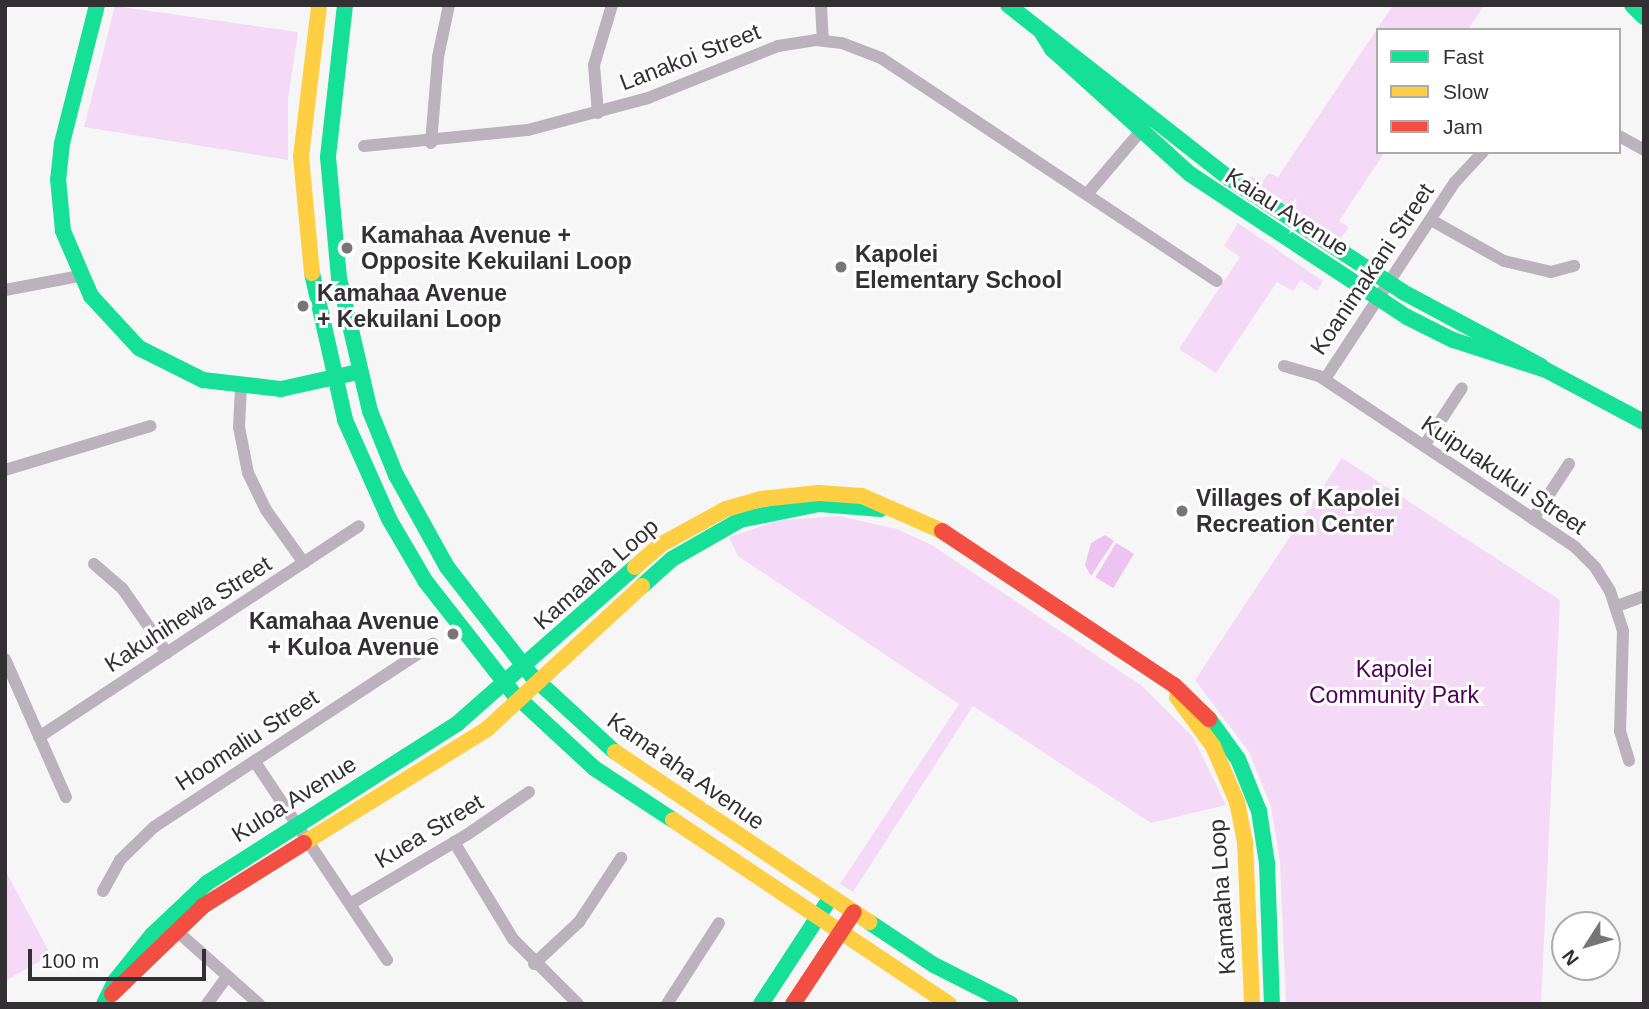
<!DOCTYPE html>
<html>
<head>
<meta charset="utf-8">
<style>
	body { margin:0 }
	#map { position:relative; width:1649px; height:1009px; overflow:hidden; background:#f7f6f7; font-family:Helvetica,sans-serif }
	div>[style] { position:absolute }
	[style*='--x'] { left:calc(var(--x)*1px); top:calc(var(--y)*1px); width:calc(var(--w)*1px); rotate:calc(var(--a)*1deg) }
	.green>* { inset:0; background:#f5daf8 }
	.water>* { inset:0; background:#ecc3f1; transform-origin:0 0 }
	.street>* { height:12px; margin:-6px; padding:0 6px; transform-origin:6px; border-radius:6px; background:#bcb2be }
	.fast>* { height:16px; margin:-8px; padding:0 8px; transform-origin:8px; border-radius:8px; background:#16e098 }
	.slow>* { height:16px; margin:-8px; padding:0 8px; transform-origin:8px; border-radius:8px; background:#ffcf43 }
	.jam>* { height:16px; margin:-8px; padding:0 8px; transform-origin:8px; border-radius:8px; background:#f24e42 }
	.dots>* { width:19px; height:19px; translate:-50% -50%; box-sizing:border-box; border:4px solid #fff; border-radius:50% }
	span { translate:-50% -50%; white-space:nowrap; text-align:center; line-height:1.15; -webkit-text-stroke:6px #fff; paint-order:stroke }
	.street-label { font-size:23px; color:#323032 }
	.poi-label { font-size:23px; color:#323032; font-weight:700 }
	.left { translate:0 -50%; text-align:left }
	.right { translate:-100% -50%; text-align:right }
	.park-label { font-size:23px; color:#4c0255 }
	.frame { position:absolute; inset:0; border:7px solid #323032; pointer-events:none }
	.legend { position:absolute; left:1376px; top:28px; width:245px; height:126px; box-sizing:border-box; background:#fff; border:2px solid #adacad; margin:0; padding:9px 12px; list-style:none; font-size:21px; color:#323032 }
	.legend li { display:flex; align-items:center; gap:14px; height:35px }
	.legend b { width:35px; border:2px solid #adacad }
	.north { position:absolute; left:1551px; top:911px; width:70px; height:70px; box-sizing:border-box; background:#fff; border:2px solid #adacad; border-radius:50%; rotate:233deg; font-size:19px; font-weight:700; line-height:28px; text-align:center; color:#323032 }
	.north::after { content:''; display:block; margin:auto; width:24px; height:32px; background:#777577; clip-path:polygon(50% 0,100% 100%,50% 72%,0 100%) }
	.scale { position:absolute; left:28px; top:949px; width:178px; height:32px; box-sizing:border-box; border:4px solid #323032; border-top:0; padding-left:9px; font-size:21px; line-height:24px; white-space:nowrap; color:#323032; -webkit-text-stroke:5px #fff; paint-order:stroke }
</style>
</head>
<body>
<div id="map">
	<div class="green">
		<div style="clip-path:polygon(1393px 5px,1484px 5px,1468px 30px,1378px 30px,1378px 152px,1385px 152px,1339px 221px,1349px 227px,1341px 238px,1351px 246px,1344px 256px,1242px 189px,1251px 176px,1261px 183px,1269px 173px,1278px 177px)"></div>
		<div style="clip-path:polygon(115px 6px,298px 32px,288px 99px,288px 160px,84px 127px)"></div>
		<div style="clip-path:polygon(1238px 223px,1323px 281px,1317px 291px,1301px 280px,1293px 291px,1277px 282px,1216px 373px,1179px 349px,1240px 257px,1224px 246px)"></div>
		<div style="clip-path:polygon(1342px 458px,1560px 600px,1541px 1004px,1286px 1004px,1280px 862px,1271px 807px,1249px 752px,1195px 680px)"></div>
		<div style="clip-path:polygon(839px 516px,897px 529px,932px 545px,1142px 686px,1193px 737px,1226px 805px,1151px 823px,973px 706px,853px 892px,840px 884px,959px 704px,738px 556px,729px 537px,781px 520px)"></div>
		<div style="clip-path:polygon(5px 870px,51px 955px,5px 981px)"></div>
	</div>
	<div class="water">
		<div style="clip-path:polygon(1105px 535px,1114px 541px,1091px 576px,1085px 565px,1091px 543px)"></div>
		<div style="left:1116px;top:543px;width:21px;height:40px;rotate:31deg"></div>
	</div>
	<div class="street">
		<div style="--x:821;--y:5;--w:35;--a:87"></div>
		<div style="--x:598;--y:113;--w:48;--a:-94.8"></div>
		<div style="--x:594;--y:65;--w:63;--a:-73.3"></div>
		<div style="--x:1619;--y:136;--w:29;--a:29"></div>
		<div style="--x:431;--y:143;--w:86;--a:-85.3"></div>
		<div style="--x:438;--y:57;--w:53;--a:-78.1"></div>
		<div style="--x:364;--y:146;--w:165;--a:-5.6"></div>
		<div style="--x:528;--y:130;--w:124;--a:-14.9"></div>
		<div style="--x:648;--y:98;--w:140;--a:-21.8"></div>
		<div style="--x:778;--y:46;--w:38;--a:-9"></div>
		<div style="--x:816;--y:40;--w:26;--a:7"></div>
		<div style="--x:842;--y:43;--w:42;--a:21"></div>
		<div style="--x:881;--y:58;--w:403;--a:33.6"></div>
		<div style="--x:1087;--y:194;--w:89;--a:-49.5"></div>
		<div style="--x:1431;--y:220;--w:84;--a:29.3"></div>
		<div style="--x:1504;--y:261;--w:48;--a:13.2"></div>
		<div style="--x:1551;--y:272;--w:24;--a:-15"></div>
		<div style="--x:5;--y:290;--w:75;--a:-10.7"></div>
		<div style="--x:1284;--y:366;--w:36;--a:16"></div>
		<div style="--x:1319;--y:376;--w:308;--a:33.7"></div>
		<div style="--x:1575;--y:547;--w:28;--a:45"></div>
		<div style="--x:1595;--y:567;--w:28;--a:58"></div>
		<div style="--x:1610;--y:591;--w:42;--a:72"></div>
		<div style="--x:1623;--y:631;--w:100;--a:91.7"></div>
		<div style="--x:1620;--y:731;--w:31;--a:73"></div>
		<div style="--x:1325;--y:379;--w:236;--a:-56.6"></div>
		<div style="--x:1455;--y:182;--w:41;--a:-47"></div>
		<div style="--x:241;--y:387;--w:40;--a:92.9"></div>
		<div style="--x:239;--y:427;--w:47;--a:78.9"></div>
		<div style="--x:248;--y:473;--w:41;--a:64.1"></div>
		<div style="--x:266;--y:510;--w:65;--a:54.4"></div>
		<div style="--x:1424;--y:446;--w:69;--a:-56.8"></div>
		<div style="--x:5;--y:470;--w:152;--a:-16.8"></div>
		<div style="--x:1533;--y:519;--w:66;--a:-56.8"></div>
		<div style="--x:94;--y:564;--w:37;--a:41"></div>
		<div style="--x:122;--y:588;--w:79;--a:55.3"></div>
		<div style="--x:1617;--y:606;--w:29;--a:-20"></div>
		<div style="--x:5;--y:659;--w:151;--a:66.2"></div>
		<div style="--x:39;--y:737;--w:383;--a:-33.4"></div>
		<div style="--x:255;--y:762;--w:238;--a:56.3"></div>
		<div style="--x:454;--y:842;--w:114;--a:58.7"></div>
		<div style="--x:513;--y:939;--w:92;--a:45"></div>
		<div style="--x:103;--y:891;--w:35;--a:-61"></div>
		<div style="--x:120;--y:860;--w:47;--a:-44.1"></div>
		<div style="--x:154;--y:827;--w:334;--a:-33.3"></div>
		<div style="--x:350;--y:904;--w:137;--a:-30.7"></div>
		<div style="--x:468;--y:834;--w:74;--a:-34.5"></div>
		<div style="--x:170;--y:925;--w:119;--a:41.6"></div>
		<div style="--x:534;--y:964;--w:62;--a:-43"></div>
		<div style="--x:579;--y:922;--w:77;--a:-56.7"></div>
		<div style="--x:207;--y:1004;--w:32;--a:-54"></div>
		<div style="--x:667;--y:1004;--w:96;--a:-57.3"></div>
	</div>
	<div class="fast">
		<div style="--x:97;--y:5;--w:142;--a:104.2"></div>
		<div style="--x:62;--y:143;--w:36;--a:96"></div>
		<div style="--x:58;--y:179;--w:52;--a:84.5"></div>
		<div style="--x:63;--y:231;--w:71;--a:66.7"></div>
		<div style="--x:91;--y:296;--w:71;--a:47.3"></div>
		<div style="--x:139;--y:348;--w:72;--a:26.6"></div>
		<div style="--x:203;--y:380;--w:79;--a:6.6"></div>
		<div style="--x:281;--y:389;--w:79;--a:-12.4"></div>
		<div style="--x:345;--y:5;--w:153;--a:96.4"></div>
		<div style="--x:328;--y:157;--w:121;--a:84.8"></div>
		<div style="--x:339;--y:278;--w:137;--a:76.9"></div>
		<div style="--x:370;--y:411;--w:69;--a:67.9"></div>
		<div style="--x:396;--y:475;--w:105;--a:61"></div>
		<div style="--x:447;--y:567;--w:138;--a:52.1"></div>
		<div style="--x:532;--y:676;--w:113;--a:42.5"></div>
		<div style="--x:1008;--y:5;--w:281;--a:38.1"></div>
		<div style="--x:1229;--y:178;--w:208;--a:33.2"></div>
		<div style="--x:1403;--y:292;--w:157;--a:28.2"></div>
		<div style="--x:1632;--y:5;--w:17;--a:45"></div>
		<div style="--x:1042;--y:33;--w:19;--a:58"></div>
		<div style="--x:1052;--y:49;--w:186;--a:42.2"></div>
		<div style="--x:1190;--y:174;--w:260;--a:33.4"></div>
		<div style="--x:1407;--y:317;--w:51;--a:26.6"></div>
		<div style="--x:1453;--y:340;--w:98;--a:17.9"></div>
		<div style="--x:1546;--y:370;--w:111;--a:28"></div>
		<div style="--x:312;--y:273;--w:151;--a:77.3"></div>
		<div style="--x:345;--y:420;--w:108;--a:66"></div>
		<div style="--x:389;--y:519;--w:73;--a:59.6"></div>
		<div style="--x:426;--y:582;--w:141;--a:51.9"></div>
		<div style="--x:513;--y:693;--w:110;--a:42.8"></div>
		<div style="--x:594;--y:768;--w:95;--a:33.4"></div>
		<div style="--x:642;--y:586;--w:40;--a:-42"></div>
		<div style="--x:672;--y:559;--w:78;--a:-29.8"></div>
		<div style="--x:740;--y:520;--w:81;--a:-11.4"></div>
		<div style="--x:819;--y:504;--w:62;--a:4.6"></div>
		<div style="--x:1209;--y:719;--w:49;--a:54.1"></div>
		<div style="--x:1238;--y:759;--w:56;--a:68"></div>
		<div style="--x:1259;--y:811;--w:53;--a:81.3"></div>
		<div style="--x:1267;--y:863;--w:141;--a:88"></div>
		<div style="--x:869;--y:922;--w:78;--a:33.5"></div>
		<div style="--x:934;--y:965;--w:86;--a:26.9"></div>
		<div style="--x:104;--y:1004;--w:25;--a:-64"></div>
		<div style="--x:115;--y:981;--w:59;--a:-51.2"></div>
		<div style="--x:152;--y:935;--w:76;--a:-43.4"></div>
		<div style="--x:207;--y:883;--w:298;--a:-32.5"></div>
		<div style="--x:458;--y:723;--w:236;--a:-41.4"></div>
		<div style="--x:761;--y:1004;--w:128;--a:-56.8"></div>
	</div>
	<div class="slow">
		<div style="--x:312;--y:273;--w:117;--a:-95.4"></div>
		<div style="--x:301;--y:157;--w:153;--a:-83.2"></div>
		<div style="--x:635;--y:567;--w:33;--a:-41"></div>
		<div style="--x:660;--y:545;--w:75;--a:-28.6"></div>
		<div style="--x:726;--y:509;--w:36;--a:-16"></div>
		<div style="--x:761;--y:499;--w:58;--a:-5.9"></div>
		<div style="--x:819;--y:493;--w:43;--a:4"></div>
		<div style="--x:862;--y:496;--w:87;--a:23.6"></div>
		<div style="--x:1177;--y:697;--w:61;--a:53.7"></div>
		<div style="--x:1213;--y:746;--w:61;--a:66.8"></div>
		<div style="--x:1237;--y:802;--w:41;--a:78.7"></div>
		<div style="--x:1245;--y:842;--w:162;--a:87.5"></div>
		<div style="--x:615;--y:752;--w:306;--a:33.8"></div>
		<div style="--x:673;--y:820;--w:332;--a:33.7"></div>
		<div style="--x:304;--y:843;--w:216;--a:-31.9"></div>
		<div style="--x:487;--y:729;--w:211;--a:-42.7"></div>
	</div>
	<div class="jam">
		<div style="--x:942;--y:531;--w:278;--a:33.6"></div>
		<div style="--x:1174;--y:685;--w:49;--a:44.2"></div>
		<div style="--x:112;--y:994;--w:127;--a:-44"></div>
		<div style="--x:203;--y:906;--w:119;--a:-32"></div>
		<div style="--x:793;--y:1004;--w:110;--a:-56.5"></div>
	</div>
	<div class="dots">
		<div style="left:347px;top:248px;background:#777577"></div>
		<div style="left:841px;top:267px;background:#777577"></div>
		<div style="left:303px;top:306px;background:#777577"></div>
		<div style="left:1182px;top:511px;background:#777577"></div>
		<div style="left:453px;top:634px;background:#777577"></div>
	</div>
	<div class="street-label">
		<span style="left:690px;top:57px;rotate:-21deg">Lanakoi Street</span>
		<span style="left:1287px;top:212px;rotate:33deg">Kaiau Avenue</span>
		<span style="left:1372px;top:269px;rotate:-56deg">Koanimakani Street</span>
		<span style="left:1504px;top:475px;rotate:34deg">Kuipuakukui Street</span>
		<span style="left:596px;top:574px;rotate:-41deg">Kamaaha Loop</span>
		<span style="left:188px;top:614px;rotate:-33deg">Kakuhihewa Street</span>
		<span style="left:247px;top:740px;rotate:-33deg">Hoomaliu Street</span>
		<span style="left:686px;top:771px;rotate:35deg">Kama'aha Avenue</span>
		<span style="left:294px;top:799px;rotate:-32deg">Kuloa Avenue</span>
		<span style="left:429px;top:831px;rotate:-31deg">Kuea Street</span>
		<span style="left:1222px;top:897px;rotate:-94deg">Kamaaha Loop</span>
	</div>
	<div class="poi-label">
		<span class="left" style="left:361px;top:248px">Kamahaa Avenue +<br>Opposite Kekuilani Loop</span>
		<span class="left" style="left:855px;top:267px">Kapolei<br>Elementary School</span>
		<span class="left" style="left:317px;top:306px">Kamahaa Avenue<br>+ Kekuilani Loop</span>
		<span class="left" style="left:1196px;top:511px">Villages of Kapolei<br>Recreation Center</span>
		<span class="right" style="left:439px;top:634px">Kamahaa Avenue<br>+ Kuloa Avenue</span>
	</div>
	<div class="park-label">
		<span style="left:1394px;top:682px">Kapolei<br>Community Park</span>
	</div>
	<div class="frame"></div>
	<ul class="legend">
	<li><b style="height:9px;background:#16e098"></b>Fast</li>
	<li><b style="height:9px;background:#ffcf43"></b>Slow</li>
	<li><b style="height:9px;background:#f24e42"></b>Jam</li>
	</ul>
	<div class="north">N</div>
	<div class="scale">100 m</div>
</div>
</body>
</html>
